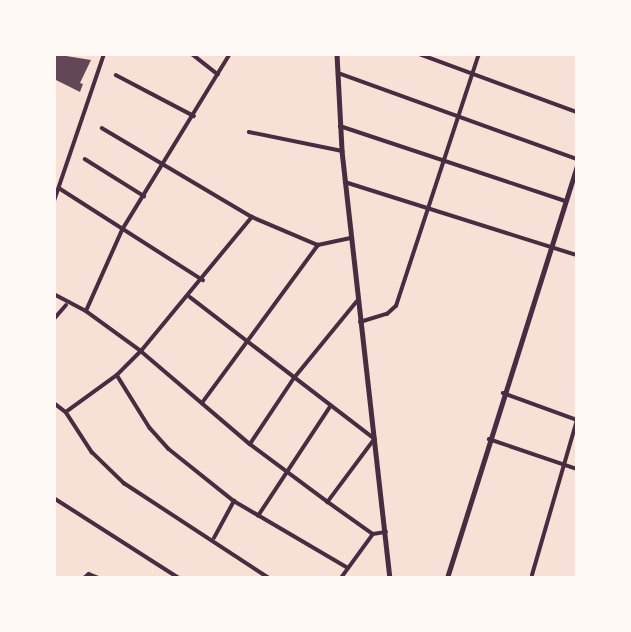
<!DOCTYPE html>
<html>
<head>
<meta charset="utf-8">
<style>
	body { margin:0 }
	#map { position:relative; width:631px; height:632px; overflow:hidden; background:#f7e1d7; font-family:"DejaVu Sans",sans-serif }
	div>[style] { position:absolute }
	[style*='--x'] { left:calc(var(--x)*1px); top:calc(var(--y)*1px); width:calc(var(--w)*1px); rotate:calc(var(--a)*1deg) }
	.building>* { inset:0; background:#644757 }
	.minor>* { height:3.5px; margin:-1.75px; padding:0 1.75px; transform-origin:1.75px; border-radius:1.75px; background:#4a2c40 }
	.tertiary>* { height:4.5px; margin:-2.25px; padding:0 2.25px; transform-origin:2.25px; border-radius:2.25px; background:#4a2c40 }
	span { translate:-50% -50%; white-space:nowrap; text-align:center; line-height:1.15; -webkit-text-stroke:5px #fffaf5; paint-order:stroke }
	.frame { position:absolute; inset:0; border:56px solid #fffaf5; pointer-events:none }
</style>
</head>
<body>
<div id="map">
	<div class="building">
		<div style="clip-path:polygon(54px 54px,91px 60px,80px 83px,83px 84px,80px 92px,54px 79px)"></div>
	</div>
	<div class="minor">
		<div style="--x:192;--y:54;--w:33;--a:38"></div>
		<div style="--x:419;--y:54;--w:168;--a:20.2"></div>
		<div style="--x:338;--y:73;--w:254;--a:19.8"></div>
		<div style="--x:116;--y:75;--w:88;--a:27.7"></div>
		<div style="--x:340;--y:126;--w:238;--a:18.4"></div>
		<div style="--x:102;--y:128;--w:174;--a:30.7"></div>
		<div style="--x:252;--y:217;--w:72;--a:23"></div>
		<div style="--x:318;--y:245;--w:33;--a:-12"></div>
		<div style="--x:249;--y:132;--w:95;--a:11.5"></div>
		<div style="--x:85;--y:159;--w:70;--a:32.1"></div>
		<div style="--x:345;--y:182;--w:243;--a:17.5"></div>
		<div style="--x:59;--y:188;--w:171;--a:32.6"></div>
		<div style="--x:54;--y:201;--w:155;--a:-71.2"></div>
		<div style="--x:54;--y:294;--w:36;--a:28"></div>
		<div style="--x:86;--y:311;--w:68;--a:36"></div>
		<div style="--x:141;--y:351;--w:143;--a:40.5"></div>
		<div style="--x:250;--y:444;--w:97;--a:36.6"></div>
		<div style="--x:328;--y:502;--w:55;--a:35.4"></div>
		<div style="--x:373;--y:534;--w:13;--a:-9"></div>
		<div style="--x:190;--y:297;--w:233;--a:37.5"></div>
		<div style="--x:375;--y:439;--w:79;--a:126.7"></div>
		<div style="--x:86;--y:311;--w:89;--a:-66"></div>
		<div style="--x:122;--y:230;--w:206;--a:-58.5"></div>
		<div style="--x:54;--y:319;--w:18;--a:-49"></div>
		<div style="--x:360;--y:322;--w:28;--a:-17"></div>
		<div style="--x:387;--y:314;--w:12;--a:-42"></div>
		<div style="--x:396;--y:306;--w:265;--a:-71.8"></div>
		<div style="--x:117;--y:375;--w:62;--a:58.1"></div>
		<div style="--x:150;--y:428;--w:28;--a:48"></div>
		<div style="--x:169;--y:449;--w:83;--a:38.7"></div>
		<div style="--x:234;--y:501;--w:132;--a:30.4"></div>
		<div style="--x:503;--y:393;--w:79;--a:20"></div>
		<div style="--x:54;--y:403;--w:15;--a:37"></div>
		<div style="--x:66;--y:412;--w:48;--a:57"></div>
		<div style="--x:92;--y:452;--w:45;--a:44.1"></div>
		<div style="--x:124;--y:483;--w:173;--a:33.2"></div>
		<div style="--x:202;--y:403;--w:196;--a:-53.7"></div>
		<div style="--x:66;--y:412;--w:63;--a:-36"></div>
		<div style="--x:117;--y:375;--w:34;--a:-45"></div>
		<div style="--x:141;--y:351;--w:174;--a:-50.4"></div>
		<div style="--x:489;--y:439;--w:93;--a:18.8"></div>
		<div style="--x:250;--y:444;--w:79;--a:-56.3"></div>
		<div style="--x:294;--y:378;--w:99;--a:-50.7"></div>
		<div style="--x:54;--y:498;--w:148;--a:32.6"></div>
		<div style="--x:258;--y:516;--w:131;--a:-56.6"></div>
		<div style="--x:214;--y:538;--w:42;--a:-61.6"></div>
		<div style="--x:532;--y:575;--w:161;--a:-73.8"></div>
		<div style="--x:84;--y:578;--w:6;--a:-39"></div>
		<div style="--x:89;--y:574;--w:11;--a:22"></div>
		<div style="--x:341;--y:578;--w:54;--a:-54"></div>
	</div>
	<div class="tertiary">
		<div style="--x:337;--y:54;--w:97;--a:87"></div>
		<div style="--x:342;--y:151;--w:430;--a:83.6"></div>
		<div style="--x:447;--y:578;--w:433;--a:-72.5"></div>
	</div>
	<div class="frame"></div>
</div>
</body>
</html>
